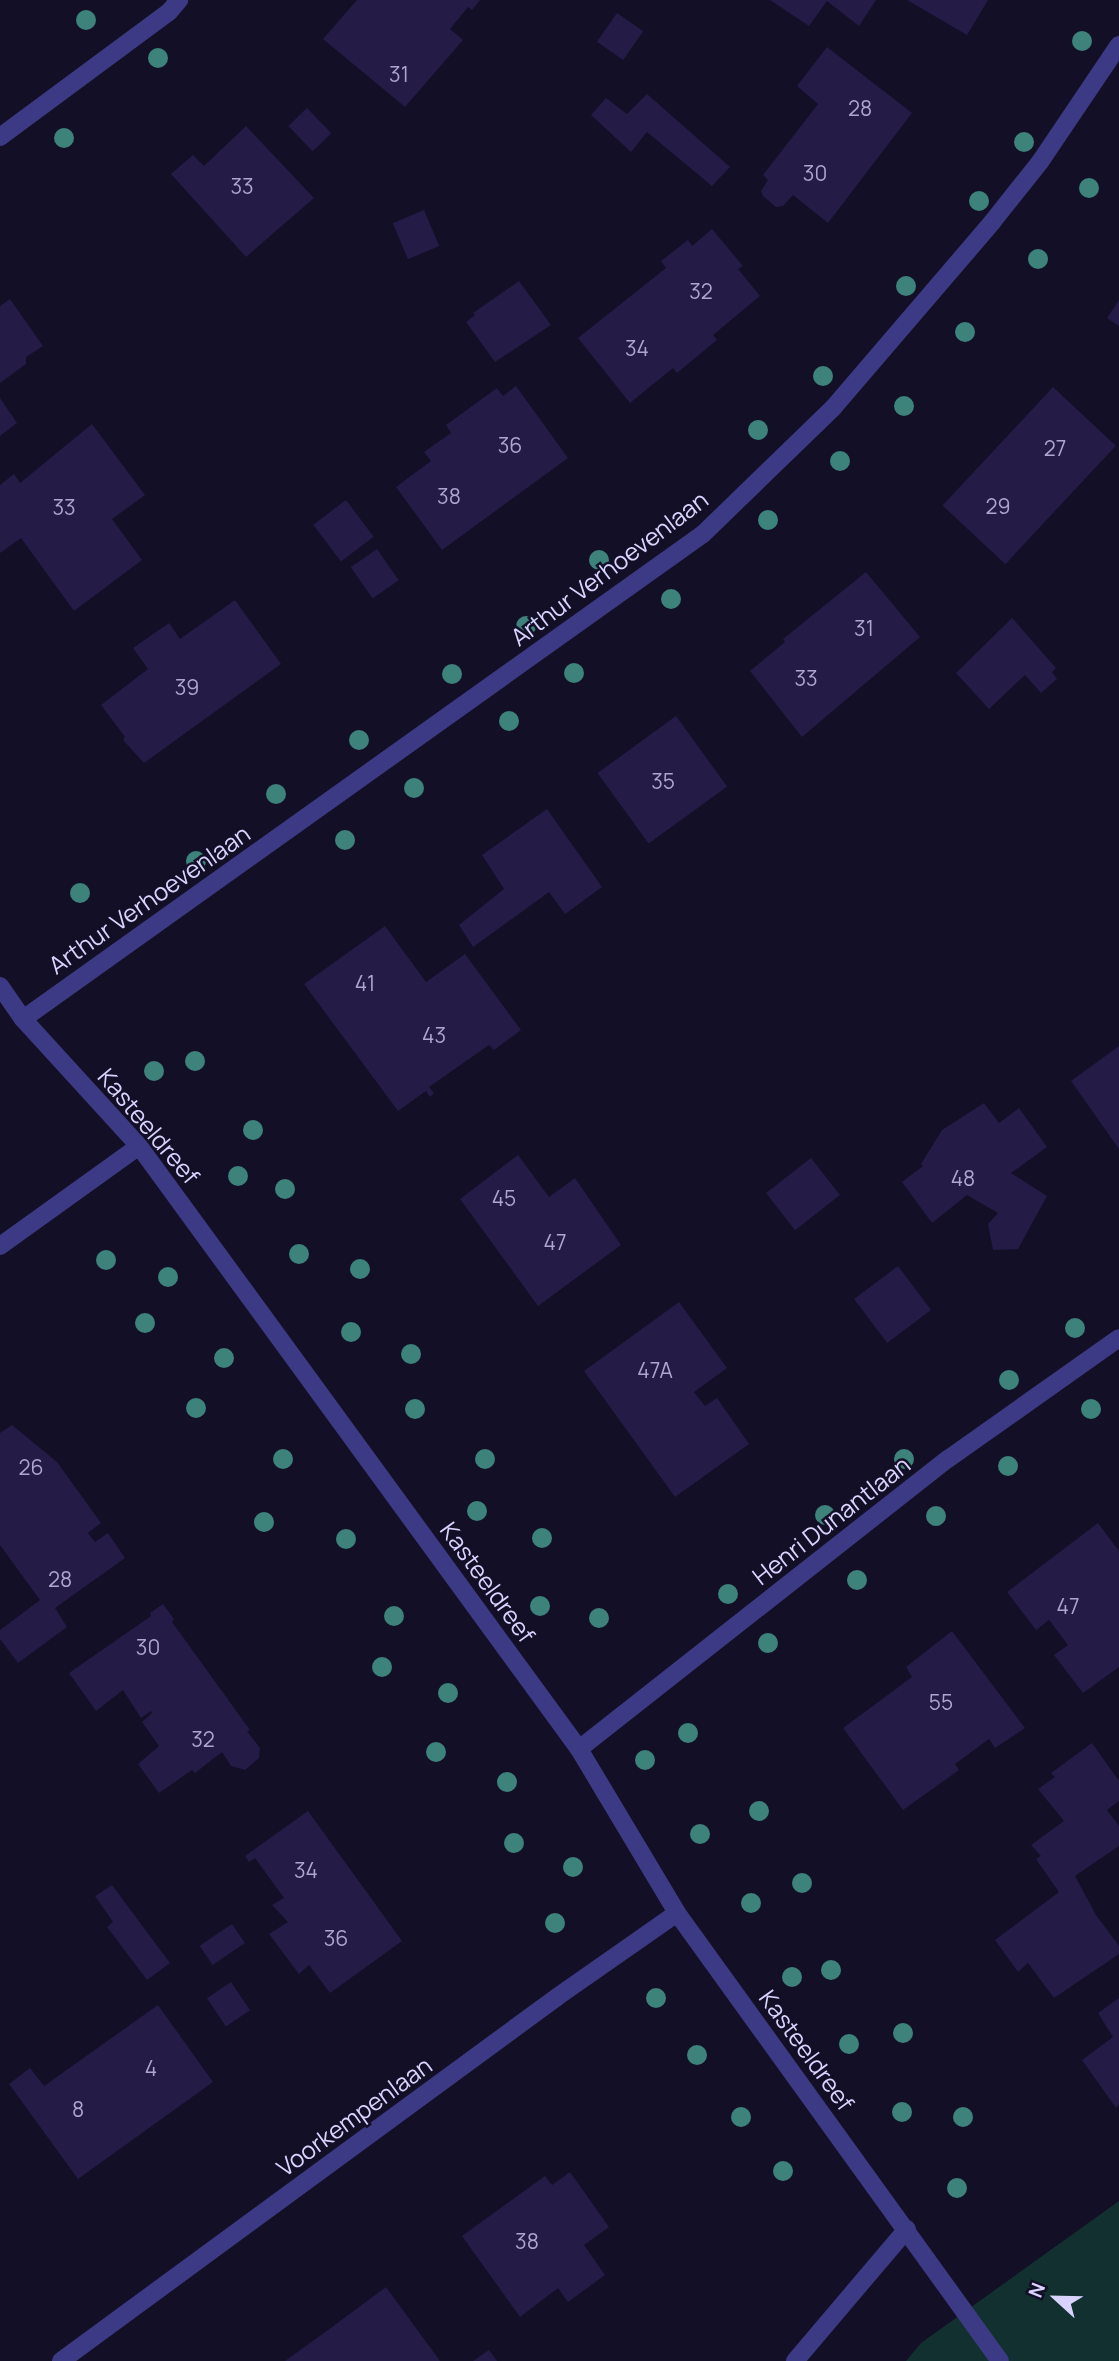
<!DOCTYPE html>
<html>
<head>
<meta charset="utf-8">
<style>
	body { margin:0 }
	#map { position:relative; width:1119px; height:2361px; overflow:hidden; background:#130f26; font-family:Manrope,sans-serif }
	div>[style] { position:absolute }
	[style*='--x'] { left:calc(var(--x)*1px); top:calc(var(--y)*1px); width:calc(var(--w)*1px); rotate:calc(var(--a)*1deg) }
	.green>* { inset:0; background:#12302f }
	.building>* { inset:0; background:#241b47; transform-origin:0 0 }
	.minor>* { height:18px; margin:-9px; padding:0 9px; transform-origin:9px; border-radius:9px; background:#3d3a85 }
	.trees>* { width:20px; height:20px; margin:-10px; border-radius:50%; background:#3d827b }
	span { translate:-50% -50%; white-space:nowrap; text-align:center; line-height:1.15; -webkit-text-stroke:5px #130f26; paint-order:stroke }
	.number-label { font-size:21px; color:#aca6d1 }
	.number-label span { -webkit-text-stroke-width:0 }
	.street-label { font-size:24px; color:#d9d4ff }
	.north { position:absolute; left:1021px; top:2263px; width:70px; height:70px; -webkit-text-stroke:5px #130f26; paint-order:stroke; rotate:292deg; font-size:19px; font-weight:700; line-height:28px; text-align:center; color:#d9d4ff }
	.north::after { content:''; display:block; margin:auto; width:24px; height:32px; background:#d9d4ff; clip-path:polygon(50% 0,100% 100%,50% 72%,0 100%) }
</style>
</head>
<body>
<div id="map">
	<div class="green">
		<div style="clip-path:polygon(1119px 2201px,1119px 2361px,906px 2361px,921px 2343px)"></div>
	</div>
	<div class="building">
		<div style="clip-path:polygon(357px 0,480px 0,472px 10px,468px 7px,450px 29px,463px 40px,405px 107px,323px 39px)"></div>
		<div style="clip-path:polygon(770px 0,876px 0,859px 26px,827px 1px,809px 26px)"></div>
		<div style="clip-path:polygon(907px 0,988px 0,967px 35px)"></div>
		<div style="left:617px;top:13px;width:32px;height:35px;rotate:35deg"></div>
		<div style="clip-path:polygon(827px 47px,912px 113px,828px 223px,793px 195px,783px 206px,776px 207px,763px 196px,761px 191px,768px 180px,763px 175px,818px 104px,797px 86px)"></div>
		<div style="clip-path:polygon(647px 94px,730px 167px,712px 186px,647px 132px,631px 152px,591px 115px,606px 98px,627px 114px)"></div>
		<div style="left:307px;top:108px;width:35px;height:26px;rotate:46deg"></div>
		<div style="clip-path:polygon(246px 126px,314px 198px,246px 257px,171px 174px,193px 155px,204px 166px)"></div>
		<div style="left:424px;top:210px;width:39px;height:34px;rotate:67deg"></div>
		<div style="clip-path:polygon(712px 229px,743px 266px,738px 269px,760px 296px,713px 335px,717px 340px,677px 373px,673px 368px,630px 403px,578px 338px,666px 268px,661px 261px,688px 240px,692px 246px)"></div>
		<div style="clip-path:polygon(519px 281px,551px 325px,495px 362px,466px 322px,475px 315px,473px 313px)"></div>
		<div style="clip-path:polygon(10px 299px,43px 346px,26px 357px,26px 364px,0 383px,0 306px)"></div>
		<div style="clip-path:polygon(1119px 300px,1119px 326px,1107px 318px)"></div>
		<div style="clip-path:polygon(516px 386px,568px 458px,442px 550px,396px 487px,431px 461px,424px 452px,451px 433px,446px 425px,497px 388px,503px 396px)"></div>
		<div style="left:1053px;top:387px;width:86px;height:162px;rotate:43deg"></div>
		<div style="clip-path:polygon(0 398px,17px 423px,0 436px)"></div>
		<div style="clip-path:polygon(92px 424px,145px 495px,112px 519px,142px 560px,74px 611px,21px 538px,0 553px,0 485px,14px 474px,20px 483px)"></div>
		<div style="left:346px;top:500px;width:46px;height:41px;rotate:53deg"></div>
		<div style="left:377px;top:549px;width:38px;height:32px;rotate:55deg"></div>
		<div style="clip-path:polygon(866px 572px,920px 637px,802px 737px,750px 671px,785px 642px,783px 639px)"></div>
		<div style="clip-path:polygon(235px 600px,281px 664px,144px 763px,123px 740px,125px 737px,101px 705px,148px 669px,133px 648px,169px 623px,180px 639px)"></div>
		<div style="clip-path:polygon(1012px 618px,1056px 668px,1052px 672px,1057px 679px,1041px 693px,1025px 675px,989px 709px,956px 673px)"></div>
		<div style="left:676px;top:716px;width:87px;height:97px;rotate:54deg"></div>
		<div style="clip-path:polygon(547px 809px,602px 887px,565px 914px,549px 892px,473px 947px,459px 925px,504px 889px,482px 855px)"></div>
		<div style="clip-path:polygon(385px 926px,426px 982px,465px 954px,521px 1030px,494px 1050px,489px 1045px,429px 1087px,434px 1093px,430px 1097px,426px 1091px,398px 1111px,304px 984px)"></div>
		<div style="clip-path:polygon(1119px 1046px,1119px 1149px,1071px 1081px)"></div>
		<div style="clip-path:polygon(984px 1103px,999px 1123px,1019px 1108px,1047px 1147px,1011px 1173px,1047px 1196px,1018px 1249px,993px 1250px,988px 1224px,998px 1213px,967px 1195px,932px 1223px,902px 1182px,923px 1166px,921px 1164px,942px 1130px)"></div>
		<div style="clip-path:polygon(518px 1155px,549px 1197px,575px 1178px,621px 1245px,538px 1306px,460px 1199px)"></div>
		<div style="left:811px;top:1158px;width:47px;height:57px;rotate:52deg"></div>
		<div style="left:898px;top:1266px;width:55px;height:55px;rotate:53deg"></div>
		<div style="clip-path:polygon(679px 1302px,727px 1368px,694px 1392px,705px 1406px,717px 1398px,749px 1444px,675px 1497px,584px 1371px)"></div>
		<div style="clip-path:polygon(12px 1425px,57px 1462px,101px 1523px,88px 1533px,95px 1542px,108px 1533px,125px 1558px,55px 1608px,67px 1627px,18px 1663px,0 1639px,0 1630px,40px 1600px,0 1545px,0 1433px)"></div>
		<div style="clip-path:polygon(1098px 1523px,1119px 1551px,1119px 1667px,1083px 1693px,1054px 1655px,1068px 1645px,1049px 1620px,1036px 1630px,1007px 1592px)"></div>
		<div style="clip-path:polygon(163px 1604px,174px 1619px,172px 1622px,250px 1730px,247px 1731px,260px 1748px,259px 1758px,245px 1770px,231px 1766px,222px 1752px,195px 1773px,192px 1770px,159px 1793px,138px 1764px,159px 1746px,142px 1722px,152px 1713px,151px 1711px,141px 1718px,123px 1690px,96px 1711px,69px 1673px,151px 1616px,150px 1613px)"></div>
		<div style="clip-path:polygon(952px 1631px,1025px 1728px,995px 1748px,989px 1739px,955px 1764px,959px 1770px,903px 1810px,843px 1728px,912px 1677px,906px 1667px)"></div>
		<div style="clip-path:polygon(1092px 1743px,1119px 1781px,1119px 1801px,1107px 1810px,1119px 1826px,1119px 1846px,1075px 1876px,1096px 1915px,1119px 1946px,1119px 1954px,1054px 1998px,1028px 1963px,1018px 1972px,995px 1940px,1059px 1892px,1036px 1859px,1041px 1856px,1031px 1845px,1064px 1821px,1038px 1789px,1055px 1777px,1051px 1773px)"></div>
		<div style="clip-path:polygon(308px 1811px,402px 1941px,330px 1993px,309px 1965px,299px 1974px,269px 1934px,288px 1922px,272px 1905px,284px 1898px,255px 1858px,249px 1862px,245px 1856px)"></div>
		<div style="clip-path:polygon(112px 1885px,170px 1963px,147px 1980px,107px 1927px,113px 1922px,95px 1896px)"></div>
		<div style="left:232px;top:1924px;width:23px;height:39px;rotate:56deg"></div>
		<div style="left:231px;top:1982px;width:34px;height:29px;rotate:56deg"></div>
		<div style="clip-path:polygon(1119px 1998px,1119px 2104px,1116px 2108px,1082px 2060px,1113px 2037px,1098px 2013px)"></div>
		<div style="clip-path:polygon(158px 2005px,213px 2082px,78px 2179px,9px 2084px,30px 2068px,44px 2086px)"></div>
		<div style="clip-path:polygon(570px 2172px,609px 2227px,584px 2245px,605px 2275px,568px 2302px,558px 2288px,520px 2317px,462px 2236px,545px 2176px,552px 2185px)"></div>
		<div style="clip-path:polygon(386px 2287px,440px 2361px,285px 2361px,328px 2330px)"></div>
		<div style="clip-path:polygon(489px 2350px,497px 2361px,473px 2361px)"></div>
	</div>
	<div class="minor">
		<div style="--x:0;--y:137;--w:210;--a:-36.5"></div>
		<div style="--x:169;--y:12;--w:16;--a:-50"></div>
		<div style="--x:0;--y:986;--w:40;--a:55.1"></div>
		<div style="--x:23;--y:1019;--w:172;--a:47.6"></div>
		<div style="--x:139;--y:1146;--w:746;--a:53.88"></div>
		<div style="--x:579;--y:1749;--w:191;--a:59.1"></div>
		<div style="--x:677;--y:1913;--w:552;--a:54.21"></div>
		<div style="--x:23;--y:1019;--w:835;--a:-35.5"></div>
		<div style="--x:703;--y:534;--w:181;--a:-44.1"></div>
		<div style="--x:833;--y:408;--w:246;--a:-49.4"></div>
		<div style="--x:993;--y:221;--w:75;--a:-51.5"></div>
		<div style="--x:1040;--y:162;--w:141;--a:-56"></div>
		<div style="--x:0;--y:1246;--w:171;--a:-35.7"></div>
		<div style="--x:579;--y:1749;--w:469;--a:-38.2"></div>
		<div style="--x:948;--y:1459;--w:209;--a:-35.3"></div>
		<div style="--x:61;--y:2361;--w:615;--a:-36.27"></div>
		<div style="--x:557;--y:1997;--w:146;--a:-35"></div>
		<div style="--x:795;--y:2361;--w:173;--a:-49.7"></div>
	</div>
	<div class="trees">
		<div style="left:86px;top:20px"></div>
		<div style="left:1082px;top:41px"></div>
		<div style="left:158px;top:58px"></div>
		<div style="left:64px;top:138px"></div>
		<div style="left:1024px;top:142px"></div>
		<div style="left:1089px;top:188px"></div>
		<div style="left:979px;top:201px"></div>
		<div style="left:1038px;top:259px"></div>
		<div style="left:906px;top:286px"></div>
		<div style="left:965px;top:332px"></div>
		<div style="left:823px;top:376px"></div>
		<div style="left:904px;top:406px"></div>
		<div style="left:758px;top:430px"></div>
		<div style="left:840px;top:461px"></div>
		<div style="left:768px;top:520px"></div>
		<div style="left:599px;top:560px"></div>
		<div style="left:671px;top:599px"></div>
		<div style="left:526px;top:626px"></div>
		<div style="left:574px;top:673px"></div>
		<div style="left:452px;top:674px"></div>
		<div style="left:509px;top:721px"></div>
		<div style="left:359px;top:740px"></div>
		<div style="left:414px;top:788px"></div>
		<div style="left:276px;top:794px"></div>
		<div style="left:345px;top:840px"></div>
		<div style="left:196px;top:861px"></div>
		<div style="left:80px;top:893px"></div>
		<div style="left:195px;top:1061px"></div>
		<div style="left:154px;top:1071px"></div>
		<div style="left:253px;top:1130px"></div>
		<div style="left:238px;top:1176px"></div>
		<div style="left:285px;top:1189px"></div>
		<div style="left:299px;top:1254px"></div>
		<div style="left:106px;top:1260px"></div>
		<div style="left:360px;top:1269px"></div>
		<div style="left:168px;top:1277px"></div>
		<div style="left:145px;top:1323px"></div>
		<div style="left:1075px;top:1328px"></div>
		<div style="left:351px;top:1332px"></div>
		<div style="left:411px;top:1354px"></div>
		<div style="left:224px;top:1358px"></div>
		<div style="left:1009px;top:1380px"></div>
		<div style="left:196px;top:1408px"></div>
		<div style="left:415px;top:1409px"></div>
		<div style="left:1091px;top:1409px"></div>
		<div style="left:283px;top:1459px"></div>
		<div style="left:485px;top:1459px"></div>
		<div style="left:904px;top:1459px"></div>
		<div style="left:1008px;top:1466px"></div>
		<div style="left:477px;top:1511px"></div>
		<div style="left:825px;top:1515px"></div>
		<div style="left:936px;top:1516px"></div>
		<div style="left:264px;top:1522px"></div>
		<div style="left:542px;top:1538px"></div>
		<div style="left:346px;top:1539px"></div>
		<div style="left:857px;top:1580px"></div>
		<div style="left:728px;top:1594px"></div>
		<div style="left:540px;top:1606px"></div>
		<div style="left:394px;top:1616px"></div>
		<div style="left:599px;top:1618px"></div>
		<div style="left:768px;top:1643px"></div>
		<div style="left:382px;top:1667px"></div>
		<div style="left:448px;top:1693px"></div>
		<div style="left:688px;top:1733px"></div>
		<div style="left:436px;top:1752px"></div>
		<div style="left:645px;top:1760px"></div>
		<div style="left:507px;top:1782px"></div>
		<div style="left:759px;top:1811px"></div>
		<div style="left:700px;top:1834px"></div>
		<div style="left:514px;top:1843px"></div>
		<div style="left:573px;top:1867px"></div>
		<div style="left:802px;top:1883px"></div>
		<div style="left:751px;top:1903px"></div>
		<div style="left:555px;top:1923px"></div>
		<div style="left:831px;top:1970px"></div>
		<div style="left:792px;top:1977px"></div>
		<div style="left:656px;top:1998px"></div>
		<div style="left:903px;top:2033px"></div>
		<div style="left:849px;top:2044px"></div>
		<div style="left:697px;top:2055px"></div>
		<div style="left:902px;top:2112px"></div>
		<div style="left:741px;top:2117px"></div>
		<div style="left:963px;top:2117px"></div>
		<div style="left:783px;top:2171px"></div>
		<div style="left:957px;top:2188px"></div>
	</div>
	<div class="number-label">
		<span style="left:399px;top:74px">31</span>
		<span style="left:860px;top:108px">28</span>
		<span style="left:815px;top:173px">30</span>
		<span style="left:242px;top:186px">33</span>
		<span style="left:701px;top:291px">32</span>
		<span style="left:637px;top:348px">34</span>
		<span style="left:510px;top:445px">36</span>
		<span style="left:1055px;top:448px">27</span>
		<span style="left:449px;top:496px">38</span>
		<span style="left:998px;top:506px">29</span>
		<span style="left:64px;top:507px">33</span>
		<span style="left:864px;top:628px">31</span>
		<span style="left:806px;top:678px">33</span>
		<span style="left:187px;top:687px">39</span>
		<span style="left:663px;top:781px">35</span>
		<span style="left:365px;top:983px">41</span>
		<span style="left:434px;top:1035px">43</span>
		<span style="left:963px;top:1178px">48</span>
		<span style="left:504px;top:1198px">45</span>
		<span style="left:555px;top:1242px">47</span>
		<span style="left:655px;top:1370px">47A</span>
		<span style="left:31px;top:1467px">26</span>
		<span style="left:60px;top:1579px">28</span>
		<span style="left:1068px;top:1606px">47</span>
		<span style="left:148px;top:1647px">30</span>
		<span style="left:941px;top:1702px">55</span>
		<span style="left:203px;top:1739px">32</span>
		<span style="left:306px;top:1870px">34</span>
		<span style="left:336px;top:1938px">36</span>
		<span style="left:151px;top:2068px">4</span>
		<span style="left:78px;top:2109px">8</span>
		<span style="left:527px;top:2241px">38</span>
	</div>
	<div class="street-label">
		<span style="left:609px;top:568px;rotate:-37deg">Arthur Verhoevenlaan</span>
		<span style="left:149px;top:899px;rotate:-35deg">Arthur Verhoevenlaan</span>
		<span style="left:149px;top:1126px;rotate:50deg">Kasteeldreef</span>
		<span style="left:831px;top:1520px;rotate:-38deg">Henri Dunantlaan</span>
		<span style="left:488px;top:1582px;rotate:54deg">Kasteeldreef</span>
		<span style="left:807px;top:2050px;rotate:54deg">Kasteeldreef</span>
		<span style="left:354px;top:2116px;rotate:-36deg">Voorkempenlaan</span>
	</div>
	<div class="north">N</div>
</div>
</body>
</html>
